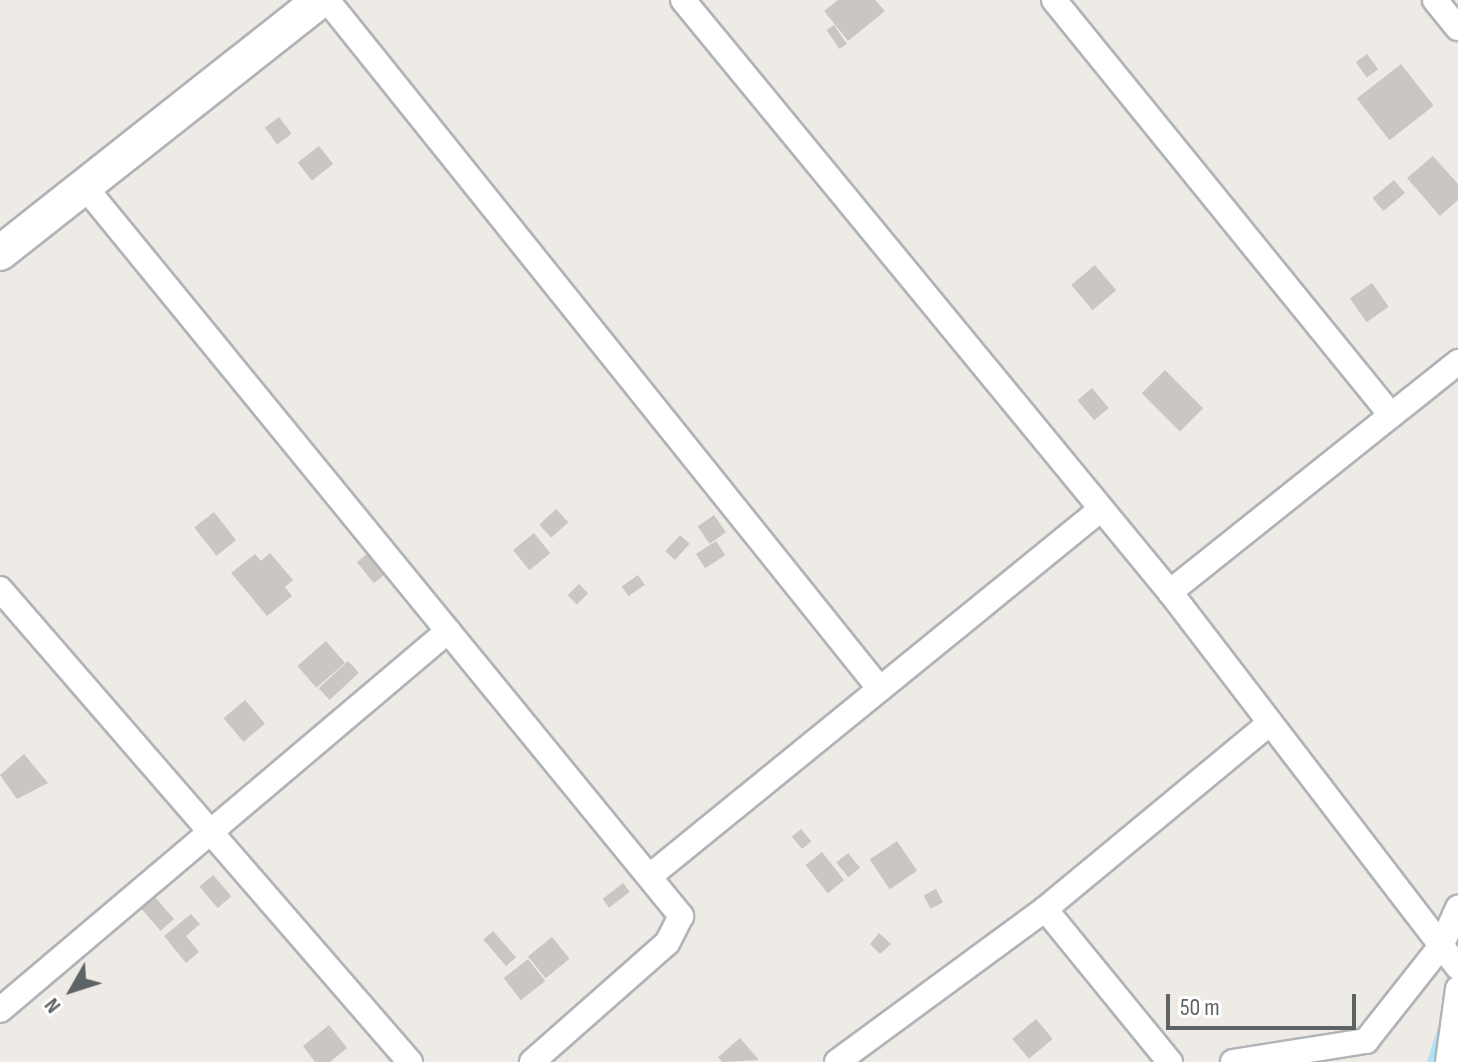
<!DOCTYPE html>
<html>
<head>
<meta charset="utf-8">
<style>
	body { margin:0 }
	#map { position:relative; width:1458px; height:1062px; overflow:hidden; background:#eeebe6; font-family:"Sofia Sans Condensed",sans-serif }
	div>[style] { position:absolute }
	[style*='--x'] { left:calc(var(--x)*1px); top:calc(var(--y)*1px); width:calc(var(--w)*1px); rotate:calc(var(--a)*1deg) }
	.stream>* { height:8px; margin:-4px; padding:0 4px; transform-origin:4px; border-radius:4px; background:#ade4f7 }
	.building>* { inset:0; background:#cac6c2; transform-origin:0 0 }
	.roads { filter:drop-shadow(2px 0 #b1b4b7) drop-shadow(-2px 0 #b1b4b7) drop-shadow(0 2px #b1b4b7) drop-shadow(0 -2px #b1b4b7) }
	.street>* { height:24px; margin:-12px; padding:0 12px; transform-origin:12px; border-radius:12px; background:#fff }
	.secondary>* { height:34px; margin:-17px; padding:0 17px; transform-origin:17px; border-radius:17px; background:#fff }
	span { translate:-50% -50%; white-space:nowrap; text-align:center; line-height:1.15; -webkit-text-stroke:7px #fff; paint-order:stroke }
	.north { position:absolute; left:32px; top:950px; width:80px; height:80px; -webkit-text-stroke:6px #fff; paint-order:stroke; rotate:231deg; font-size:22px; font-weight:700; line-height:32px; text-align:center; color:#5d6265 }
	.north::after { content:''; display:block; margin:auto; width:28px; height:36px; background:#5d6265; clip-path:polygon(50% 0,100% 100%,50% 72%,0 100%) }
	.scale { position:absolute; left:1166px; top:994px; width:190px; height:36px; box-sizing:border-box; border:4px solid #5d6265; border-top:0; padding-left:10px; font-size:24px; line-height:28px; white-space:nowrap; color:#5d6265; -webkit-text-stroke:6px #fff; paint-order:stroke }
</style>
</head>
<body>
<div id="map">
	<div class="stream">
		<div style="--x:1431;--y:1062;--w:39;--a:-72"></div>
	</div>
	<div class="building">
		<div style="clip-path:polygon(838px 0,875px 0,885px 11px,848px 41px,824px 11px)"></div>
		<div style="left:834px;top:25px;width:23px;height:9px;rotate:56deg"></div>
		<div style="left:1367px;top:54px;width:19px;height:14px;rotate:54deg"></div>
		<div style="left:1401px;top:64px;width:53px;height:56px;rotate:52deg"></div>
		<div style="left:279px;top:117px;width:21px;height:18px;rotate:53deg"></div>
		<div style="left:319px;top:146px;width:23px;height:27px;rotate:52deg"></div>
		<div style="clip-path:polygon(1433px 156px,1458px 184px,1458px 200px,1440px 216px,1407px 178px)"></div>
		<div style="left:1394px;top:180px;width:17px;height:28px;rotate:50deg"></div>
		<div style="left:1095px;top:265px;width:33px;height:31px;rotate:50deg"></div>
		<div style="left:1372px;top:283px;width:29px;height:27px;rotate:55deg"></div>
		<div style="left:1165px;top:370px;width:54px;height:33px;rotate:45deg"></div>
		<div style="left:1092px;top:388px;width:26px;height:19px;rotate:50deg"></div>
		<div style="left:556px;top:509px;width:18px;height:23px;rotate:47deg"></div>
		<div style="left:214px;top:512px;width:36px;height:25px;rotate:52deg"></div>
		<div style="left:714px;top:515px;width:21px;height:20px;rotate:55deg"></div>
		<div style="left:534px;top:533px;width:26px;height:27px;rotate:51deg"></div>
		<div style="left:680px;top:535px;width:13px;height:22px;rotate:42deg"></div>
		<div style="left:716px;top:541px;width:17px;height:24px;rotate:57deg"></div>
		<div style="clip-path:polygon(270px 553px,293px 580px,285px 587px,292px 596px,267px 616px,231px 573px,255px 554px,261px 561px)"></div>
		<div style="left:367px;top:554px;width:27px;height:13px;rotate:51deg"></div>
		<div style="left:638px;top:575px;width:12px;height:20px;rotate:55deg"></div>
		<div style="left:579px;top:584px;width:13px;height:16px;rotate:45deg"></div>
		<div style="left:326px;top:641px;width:29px;height:38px;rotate:49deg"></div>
		<div style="left:348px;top:661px;width:16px;height:40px;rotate:47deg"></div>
		<div style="left:245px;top:700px;width:31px;height:28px;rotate:50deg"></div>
		<div style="clip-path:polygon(24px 754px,48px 783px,17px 799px,0 775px)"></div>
		<div style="left:801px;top:829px;width:16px;height:12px;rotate:50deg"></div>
		<div style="left:897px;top:841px;width:36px;height:33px;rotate:56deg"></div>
		<div style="left:822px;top:852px;width:36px;height:21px;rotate:52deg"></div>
		<div style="left:848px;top:853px;width:19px;height:15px;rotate:51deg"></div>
		<div style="left:213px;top:875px;width:28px;height:18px;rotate:49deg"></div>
		<div style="left:623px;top:883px;width:11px;height:26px;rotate:52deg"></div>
		<div style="left:936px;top:889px;width:15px;height:14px;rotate:62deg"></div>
		<div style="left:155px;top:897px;width:29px;height:18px;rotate:49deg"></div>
		<div style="clip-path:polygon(191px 914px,200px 924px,186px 936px,199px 952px,186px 963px,164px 936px)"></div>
		<div style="left:493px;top:931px;width:35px;height:13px;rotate:49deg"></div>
		<div style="clip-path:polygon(879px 933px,891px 944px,880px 954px,870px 944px)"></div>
		<div style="left:552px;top:937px;width:28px;height:31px;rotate:51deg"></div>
		<div style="left:528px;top:959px;width:28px;height:31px;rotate:52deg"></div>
		<div style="left:1036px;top:1019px;width:26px;height:31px;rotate:50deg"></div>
		<div style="clip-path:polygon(329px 1025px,347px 1048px,330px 1062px,315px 1062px,303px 1046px)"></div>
		<div style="clip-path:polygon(740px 1038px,759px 1060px,722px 1062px,718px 1057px)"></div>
	</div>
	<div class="roads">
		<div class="street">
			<div style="--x:327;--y:0;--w:883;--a:51.25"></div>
			<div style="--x:683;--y:0;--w:767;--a:50.56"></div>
			<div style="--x:1170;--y:592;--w:473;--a:52.5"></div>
			<div style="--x:1054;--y:0;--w:535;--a:50.92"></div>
			<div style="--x:1435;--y:0;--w:36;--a:51"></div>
			<div style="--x:85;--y:187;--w:942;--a:50.73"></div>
			<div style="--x:681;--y:916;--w:30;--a:117"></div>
			<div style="--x:667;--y:943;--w:180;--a:138.6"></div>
			<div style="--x:0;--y:589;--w:626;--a:49.08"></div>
			<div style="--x:1170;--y:592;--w:369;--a:-38.6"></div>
			<div style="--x:650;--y:876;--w:580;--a:-39.12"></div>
			<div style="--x:1045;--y:909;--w:198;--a:50.8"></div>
			<div style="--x:0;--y:1010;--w:587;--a:-40.23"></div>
			<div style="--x:837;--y:1062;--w:258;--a:-36.3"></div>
			<div style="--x:1045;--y:909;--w:292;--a:-39.6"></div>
			<div style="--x:1233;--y:1062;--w:135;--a:-9"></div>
			<div style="--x:1366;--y:1041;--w:121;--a:-51.7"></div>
			<div style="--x:1441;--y:946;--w:42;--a:-65.9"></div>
			<div style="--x:1448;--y:1062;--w:74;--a:-82.2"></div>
		</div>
		<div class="secondary">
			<div style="--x:0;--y:253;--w:408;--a:-38.3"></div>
		</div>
	</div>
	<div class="north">N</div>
	<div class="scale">50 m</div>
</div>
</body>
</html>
